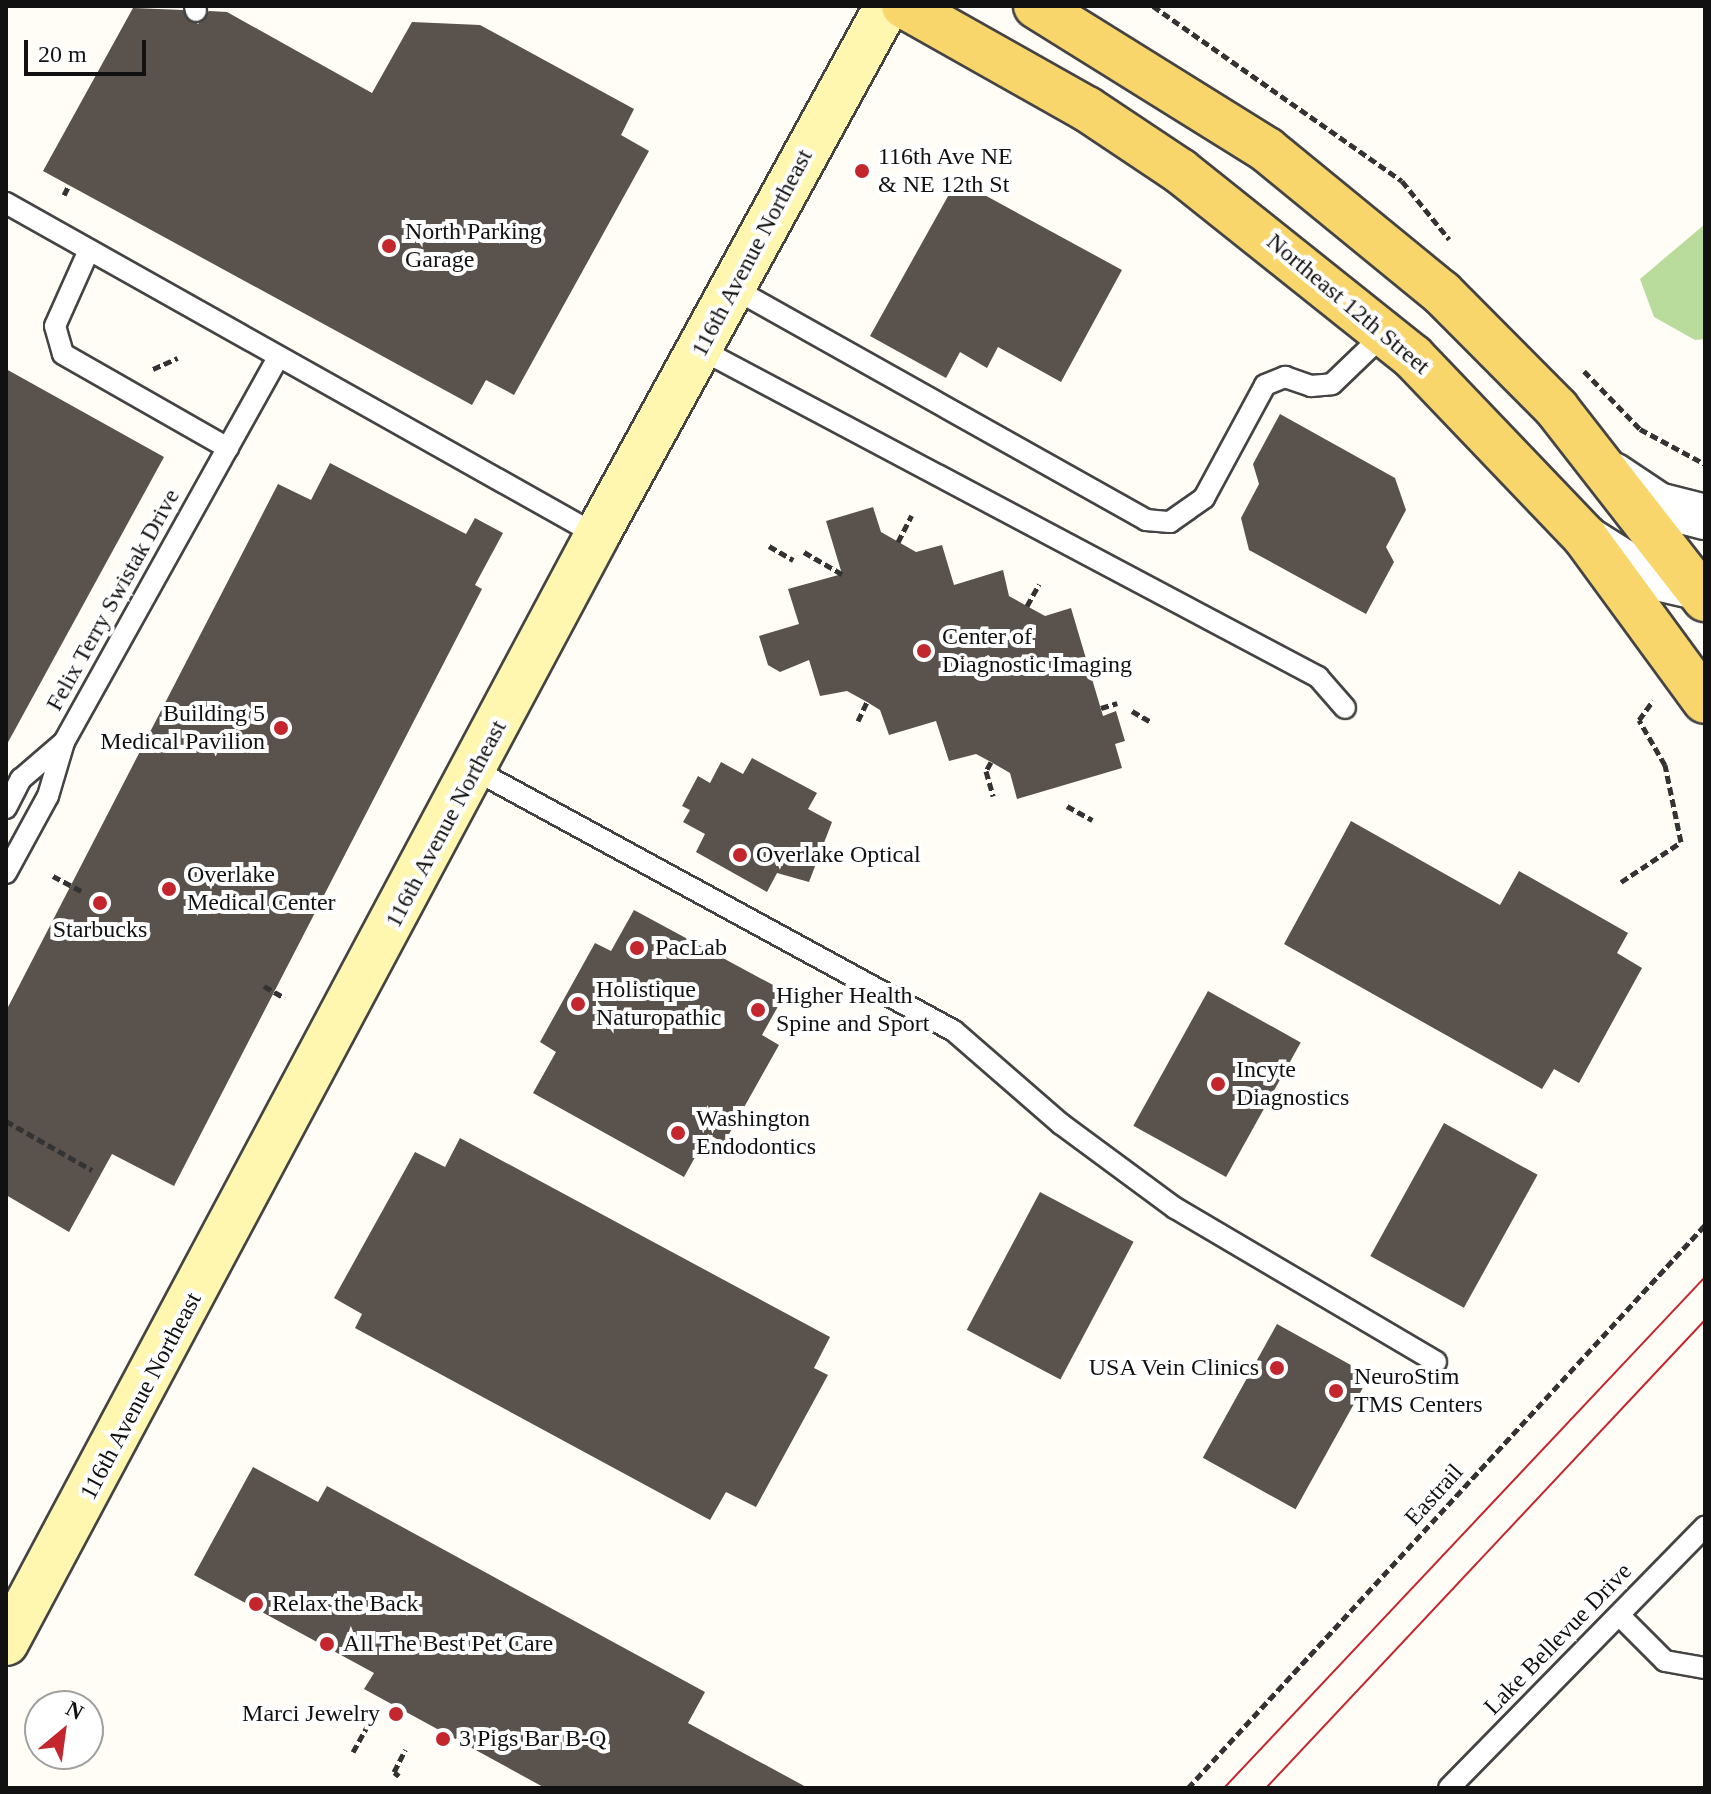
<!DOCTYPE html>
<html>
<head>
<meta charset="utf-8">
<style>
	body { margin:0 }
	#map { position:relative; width:1711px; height:1794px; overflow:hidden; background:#fffdf5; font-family:"Times New Roman",serif }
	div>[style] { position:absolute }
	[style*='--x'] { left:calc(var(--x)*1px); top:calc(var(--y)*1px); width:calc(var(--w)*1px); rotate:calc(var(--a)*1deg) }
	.forest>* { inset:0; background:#b9dc9c }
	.building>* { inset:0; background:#5a524d; transform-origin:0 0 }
	.path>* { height:5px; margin-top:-2.5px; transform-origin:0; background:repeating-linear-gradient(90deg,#333 0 8px,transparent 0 12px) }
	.roads { filter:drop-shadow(2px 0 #444) drop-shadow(-2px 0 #444) drop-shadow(0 2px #444) drop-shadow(0 -2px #444) }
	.service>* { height:20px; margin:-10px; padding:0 10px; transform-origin:10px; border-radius:10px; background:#fff }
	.tertiary>* { height:44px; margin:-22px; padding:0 22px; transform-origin:22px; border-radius:22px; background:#fff }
	.secondary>* { height:44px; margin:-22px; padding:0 22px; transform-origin:22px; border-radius:22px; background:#fff6b0 }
	.primary>* { height:44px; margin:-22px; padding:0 22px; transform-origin:22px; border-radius:22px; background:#f9d66b }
	.tram>* { height:2px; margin:-1px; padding:0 1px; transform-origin:1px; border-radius:1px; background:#c4262e }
	.dots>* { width:22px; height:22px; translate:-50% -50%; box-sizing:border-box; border:4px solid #fff; border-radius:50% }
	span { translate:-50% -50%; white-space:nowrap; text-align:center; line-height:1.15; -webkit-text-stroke:8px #fff; paint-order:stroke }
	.poi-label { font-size:24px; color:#111 }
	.left { translate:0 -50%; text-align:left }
	.right { translate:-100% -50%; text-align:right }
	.street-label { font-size:24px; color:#111 }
	.frame { position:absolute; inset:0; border:8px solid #111; pointer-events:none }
	.north { position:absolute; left:24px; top:1690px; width:80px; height:80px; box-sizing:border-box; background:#fff; border:2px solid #a0a0a0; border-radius:50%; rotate:29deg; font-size:22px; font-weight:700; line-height:32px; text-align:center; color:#111 }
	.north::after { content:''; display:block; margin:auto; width:28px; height:36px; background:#c4262e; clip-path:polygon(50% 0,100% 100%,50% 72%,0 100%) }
	.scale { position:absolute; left:24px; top:40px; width:122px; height:36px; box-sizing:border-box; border:4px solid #111; border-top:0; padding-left:10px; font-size:24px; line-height:28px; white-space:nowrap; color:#111; -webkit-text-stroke:6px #fff; paint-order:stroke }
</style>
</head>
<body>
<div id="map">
	<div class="forest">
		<div style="clip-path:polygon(1705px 224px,1705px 339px,1695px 340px,1654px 317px,1640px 279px)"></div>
	</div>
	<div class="building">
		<div style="clip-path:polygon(133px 8px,183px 10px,198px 24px,209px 11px,227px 12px,372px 93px,412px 22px,480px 25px,634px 109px,621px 135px,649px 151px,514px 395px,486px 380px,472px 405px,43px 171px)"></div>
		<div style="clip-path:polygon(957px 180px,1122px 270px,1061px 382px,998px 347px,987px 368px,960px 352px,946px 378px,870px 336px)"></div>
		<div style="clip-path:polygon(6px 369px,164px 457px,6px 746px)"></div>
		<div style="clip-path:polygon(1280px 414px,1395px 478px,1406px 510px,1386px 547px,1394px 562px,1366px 614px,1249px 550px,1241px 518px,1259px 484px,1253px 464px)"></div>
		<div style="clip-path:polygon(330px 463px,466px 534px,475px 518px,503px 533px,475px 585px,482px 589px,174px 1186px,112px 1154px,69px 1232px,6px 1195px,6px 1011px,278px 484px,311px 500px)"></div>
		<div style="clip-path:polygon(873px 507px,881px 532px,916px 552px,942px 545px,954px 585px,1003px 570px,1009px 596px,1045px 616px,1071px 608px,1103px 716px,1116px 711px,1125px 741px,1115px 744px,1122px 768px,1017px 799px,1010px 773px,991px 762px,976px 754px,949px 761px,936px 721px,889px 735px,880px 710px,867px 702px,847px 691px,820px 696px,809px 660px,780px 672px,768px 665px,759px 636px,799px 624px,788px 589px,842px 574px,826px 521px)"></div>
		<div style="clip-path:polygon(752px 758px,817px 793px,808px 809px,832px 822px,809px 882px,777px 873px,767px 892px,696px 852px,705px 834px,683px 822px,690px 810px,682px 806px,698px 776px,710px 783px,721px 762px,743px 774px)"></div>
		<div style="clip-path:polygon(1351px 821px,1500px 905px,1519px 871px,1628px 933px,1617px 953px,1642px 968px,1579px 1083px,1554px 1069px,1542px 1089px,1284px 944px)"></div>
		<div style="clip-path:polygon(634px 910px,786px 992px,762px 1035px,779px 1045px,724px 1143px,708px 1134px,684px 1177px,533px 1093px,556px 1052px,540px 1042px,595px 943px,611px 951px)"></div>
		<div style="left:1208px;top:991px;width:106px;height:154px;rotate:29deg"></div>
		<div style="left:1444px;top:1123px;width:107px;height:152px;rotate:29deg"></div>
		<div style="clip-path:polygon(460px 1138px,830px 1337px,814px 1368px,828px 1375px,756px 1507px,726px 1492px,710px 1520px,355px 1328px,362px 1314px,334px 1298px,415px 1152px,445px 1167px)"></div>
		<div style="left:1040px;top:1192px;width:106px;height:156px;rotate:28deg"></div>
		<div style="left:1277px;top:1324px;width:106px;height:153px;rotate:29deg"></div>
		<div style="clip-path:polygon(253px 1467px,318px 1502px,327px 1486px,705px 1692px,688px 1723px,808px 1788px,545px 1788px,364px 1689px,374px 1673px,194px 1575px)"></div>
	</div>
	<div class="path">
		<div style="--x:1153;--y:6;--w:304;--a:35.1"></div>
		<div style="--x:1402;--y:181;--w:75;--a:51"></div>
		<div style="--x:64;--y:195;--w:11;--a:-63"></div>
		<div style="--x:153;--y:369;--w:27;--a:-24"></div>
		<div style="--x:1584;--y:371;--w:81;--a:46"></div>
		<div style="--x:1640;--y:429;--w:74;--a:28.3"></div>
		<div style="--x:898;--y:542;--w:30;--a:-63"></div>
		<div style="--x:769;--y:546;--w:28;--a:30"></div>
		<div style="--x:804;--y:552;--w:44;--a:30.1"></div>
		<div style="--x:1027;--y:606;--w:25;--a:-61"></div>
		<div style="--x:1101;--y:708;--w:17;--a:-17"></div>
		<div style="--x:1132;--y:711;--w:22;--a:30"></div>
		<div style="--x:858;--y:721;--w:21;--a:-65"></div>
		<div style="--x:991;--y:762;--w:10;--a:119"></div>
		<div style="--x:986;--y:771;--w:26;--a:74"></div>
		<div style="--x:1067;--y:806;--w:29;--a:29"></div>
		<div style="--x:53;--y:876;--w:32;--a:28"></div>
		<div style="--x:1621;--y:882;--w:72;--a:-33.7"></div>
		<div style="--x:1681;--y:842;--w:79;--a:-101.7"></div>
		<div style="--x:1665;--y:765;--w:52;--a:-120"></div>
		<div style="--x:1639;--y:720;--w:24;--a:-54"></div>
		<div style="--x:264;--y:986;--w:24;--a:30"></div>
		<div style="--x:6;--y:1121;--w:99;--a:29.7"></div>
		<div style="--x:353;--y:1752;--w:29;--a:-61"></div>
		<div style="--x:399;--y:1776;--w:6;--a:-141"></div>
		<div style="--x:394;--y:1772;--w:25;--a:-63"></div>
		<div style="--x:1188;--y:1788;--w:764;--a:-47.44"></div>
	</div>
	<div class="roads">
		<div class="service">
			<div style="--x:195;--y:6;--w:5;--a:79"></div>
			<div style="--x:6;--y:203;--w:678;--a:29.33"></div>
			<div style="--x:89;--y:250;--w:83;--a:114.1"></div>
			<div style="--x:55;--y:326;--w:29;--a:74"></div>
			<div style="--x:63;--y:354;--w:190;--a:29.7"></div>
			<div style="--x:733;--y:288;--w:474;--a:29.3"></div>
			<div style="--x:1146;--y:520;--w:24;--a:5"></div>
			<div style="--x:1170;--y:522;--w:42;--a:-35.2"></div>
			<div style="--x:1204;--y:498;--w:128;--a:-61.6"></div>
			<div style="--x:1265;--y:385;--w:22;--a:-22"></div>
			<div style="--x:1285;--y:377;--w:28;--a:19"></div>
			<div style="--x:1311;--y:386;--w:21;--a:-5"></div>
			<div style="--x:1332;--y:384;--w:74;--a:-43.9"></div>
			<div style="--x:700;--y:349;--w:700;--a:27.96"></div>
			<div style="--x:1318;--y:677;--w:41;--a:48.9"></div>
			<div style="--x:475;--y:770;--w:545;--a:28.59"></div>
			<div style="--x:954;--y:1031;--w:142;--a:41"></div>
			<div style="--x:1061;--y:1124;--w:142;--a:36.4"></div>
			<div style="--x:1175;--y:1208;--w:303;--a:30.5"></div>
			<div style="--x:6;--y:808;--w:33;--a:-63"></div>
			<div style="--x:21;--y:779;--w:57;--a:-40.7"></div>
			<div style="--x:6;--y:873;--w:88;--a:-61.4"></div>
			<div style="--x:48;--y:796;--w:56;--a:-73.5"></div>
			<div style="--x:64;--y:742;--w:440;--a:-60.9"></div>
			<div style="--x:1619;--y:1615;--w:65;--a:45"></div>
			<div style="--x:1665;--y:1661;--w:41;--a:9.9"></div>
			<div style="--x:1449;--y:1788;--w:366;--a:-45.6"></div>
		</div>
		<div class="tertiary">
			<div style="--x:1613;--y:475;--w:54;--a:33.7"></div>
			<div style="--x:1658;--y:505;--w:49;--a:14.3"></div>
			<div style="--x:1587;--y:539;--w:67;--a:32.3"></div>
			<div style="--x:1644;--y:575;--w:63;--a:12.9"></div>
		</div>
		<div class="secondary">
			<div style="--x:6;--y:1643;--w:1256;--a:-61.92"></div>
			<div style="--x:597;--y:535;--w:603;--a:-61.27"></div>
		</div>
		<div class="primary">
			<div style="--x:904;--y:6;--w:210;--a:29.4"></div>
			<div style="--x:1087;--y:109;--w:112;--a:33.7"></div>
			<div style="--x:1180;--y:171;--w:298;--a:38.6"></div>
			<div style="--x:1413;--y:357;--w:249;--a:46.3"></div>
			<div style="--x:1585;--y:537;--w:203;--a:53.8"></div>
			<div style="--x:1036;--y:6;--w:272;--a:31.9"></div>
			<div style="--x:1267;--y:150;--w:226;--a:39.3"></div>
			<div style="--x:1442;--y:293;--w:163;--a:45.2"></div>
			<div style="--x:1557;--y:409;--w:241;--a:52.1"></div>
		</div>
	</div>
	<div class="tram">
		<div style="--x:1224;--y:1788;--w:702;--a:-46.73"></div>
		<div style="--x:1266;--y:1788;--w:642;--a:-46.83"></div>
	</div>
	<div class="dots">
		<div style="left:862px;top:171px;background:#c4262e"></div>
		<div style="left:389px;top:246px;background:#c4262e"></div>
		<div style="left:924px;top:651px;background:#c4262e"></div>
		<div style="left:281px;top:728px;background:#c4262e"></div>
		<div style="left:740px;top:855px;background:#c4262e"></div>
		<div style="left:169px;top:889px;background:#c4262e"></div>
		<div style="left:100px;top:903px;background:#c4262e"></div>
		<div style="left:637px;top:948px;background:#c4262e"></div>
		<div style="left:578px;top:1004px;background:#c4262e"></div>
		<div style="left:758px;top:1010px;background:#c4262e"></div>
		<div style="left:1218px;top:1084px;background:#c4262e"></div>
		<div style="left:678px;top:1133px;background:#c4262e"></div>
		<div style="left:1277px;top:1368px;background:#c4262e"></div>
		<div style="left:1336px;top:1391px;background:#c4262e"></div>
		<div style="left:256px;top:1604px;background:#c4262e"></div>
		<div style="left:327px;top:1644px;background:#c4262e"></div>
		<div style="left:396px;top:1714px;background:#c4262e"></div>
		<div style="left:443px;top:1739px;background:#c4262e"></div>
	</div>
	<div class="poi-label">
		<span class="left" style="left:878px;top:171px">116th Ave NE<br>&amp; NE 12th St</span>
		<span class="left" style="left:405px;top:246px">North Parking<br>Garage</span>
		<span class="left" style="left:942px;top:651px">Center of<br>Diagnostic Imaging</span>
		<span class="right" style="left:265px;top:728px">Building 5<br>Medical Pavilion</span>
		<span class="left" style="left:756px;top:855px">Overlake Optical</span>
		<span class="left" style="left:187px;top:889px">Overlake<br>Medical Center</span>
		<span style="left:100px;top:930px">Starbucks</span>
		<span class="left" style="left:655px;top:948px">PacLab</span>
		<span class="left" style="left:596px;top:1004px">Holistique<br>Naturopathic</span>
		<span class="left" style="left:776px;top:1010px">Higher Health<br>Spine and Sport</span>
		<span class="left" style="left:1236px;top:1084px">Incyte<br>Diagnostics</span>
		<span class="left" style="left:696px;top:1133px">Washington<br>Endodontics</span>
		<span class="right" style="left:1259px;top:1368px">USA Vein Clinics</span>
		<span class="left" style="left:1354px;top:1391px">NeuroStim<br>TMS Centers</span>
		<span class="left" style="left:272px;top:1604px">Relax the Back</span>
		<span class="left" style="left:343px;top:1644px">All The Best Pet Care</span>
		<span class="right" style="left:380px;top:1714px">Marci Jewelry</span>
		<span class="left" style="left:459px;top:1739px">3 Pigs Bar B-Q</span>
	</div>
	<div class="street-label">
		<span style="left:752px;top:253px;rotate:-62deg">116th Avenue Northeast</span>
		<span style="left:1348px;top:304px;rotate:40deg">Northeast 12th Street</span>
		<span style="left:113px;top:600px;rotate:-61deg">Felix Terry Swistak Drive</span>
		<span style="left:446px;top:824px;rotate:-62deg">116th Avenue Northeast</span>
		<span style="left:141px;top:1396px;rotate:-62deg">116th Avenue Northeast</span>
		<span style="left:1434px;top:1495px;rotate:-48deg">Eastrail</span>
		<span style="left:1558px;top:1639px;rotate:-46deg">Lake Bellevue Drive</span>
	</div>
	<div class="frame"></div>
	<div class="north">N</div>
	<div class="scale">20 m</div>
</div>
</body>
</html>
